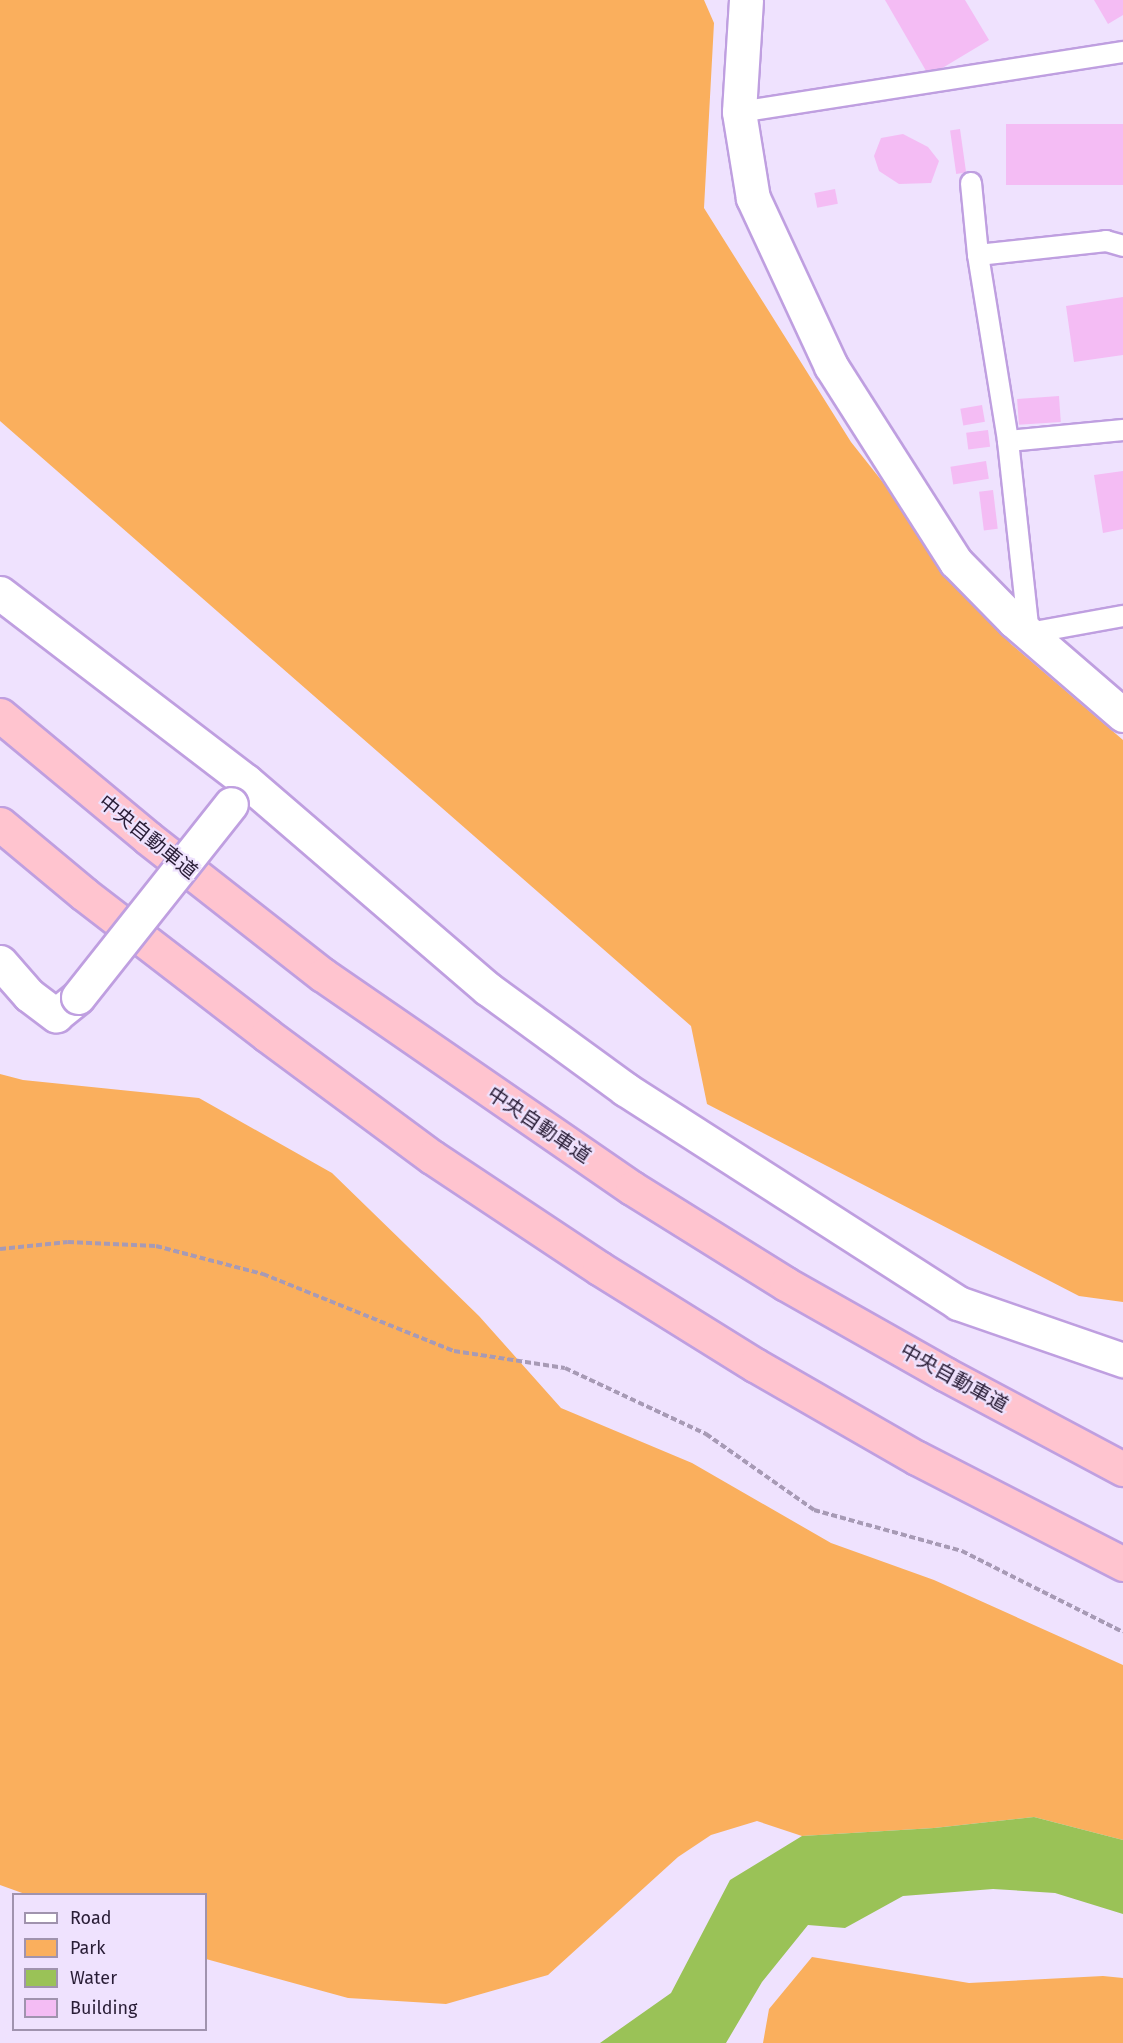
<!DOCTYPE html>
<html>
<head>
<meta charset="utf-8">
<style>
	body { margin:0 }
	#map { position:relative; width:1123px; height:2043px; overflow:hidden; background:#efe2fe; font-family:"Fira Sans","Noto Sans JP",sans-serif }
	div>[style] { position:absolute }
	[style*='--x'] { left:calc(var(--x)*1px); top:calc(var(--y)*1px); width:calc(var(--w)*1px); rotate:calc(var(--a)*1deg) }
	.green>* { inset:0; background:#faaf5d }
	.water>* { inset:0; background:#9ac257 }
	.building>* { inset:0; background:#f4bcf4; transform-origin:0 0 }
	.path>* { height:4px; margin-top:-2px; transform-origin:0; background:repeating-linear-gradient(90deg,#a79ab5 0 6px,transparent 0 9px) }
	.roads { filter:drop-shadow(2px 0 #bf9fe0) drop-shadow(-2px 0 #bf9fe0) drop-shadow(0 2px #bf9fe0) drop-shadow(0 -2px #bf9fe0) }
	.service>* { height:20px; margin:-10px; padding:0 10px; transform-origin:10px; border-radius:10px; background:#fff }
	.minor>* { height:33px; margin:-16.5px; padding:0 16.5px; transform-origin:16.5px; border-radius:16.5px; background:#fff }
	.motorway>* { height:33px; margin:-16.5px; padding:0 16.5px; transform-origin:16.5px; border-radius:16.5px; background:#ffc4cf }
	.bridges { filter:drop-shadow(2px 0 #bf9fe0) drop-shadow(-2px 0 #bf9fe0) drop-shadow(0 2px #bf9fe0) drop-shadow(0 -2px #bf9fe0) }
	.minor-bridge>* { height:33px; margin:-16.5px; padding:0 16.5px; transform-origin:16.5px; border-radius:16.5px; background:#fff }
	span { translate:-50% -50%; white-space:nowrap; text-align:center; line-height:1.15; -webkit-text-stroke:4.5px #efe2fe; paint-order:stroke }
	.street-label { font-size:20px; color:#291d36 }
	.legend { position:absolute; left:12px; top:1893px; width:195px; height:138px; box-sizing:border-box; background:#efe2fe; border:2px solid #a093ae; margin:0; padding:8px 10px; list-style:none; font-size:18px; color:#291d36 }
	.legend li { display:flex; align-items:center; gap:12px; height:30px }
	.legend b { width:30px; border:2px solid #a093ae }
</style>
</head>
<body>
<div id="map">
	<div class="green">
		<div style="clip-path:polygon(0 0,704px 0,714px 23px,704px 208px,851px 442px,1011px 644px,1123px 740px,1123px 1302px,1079px 1296px,707px 1104px,691px 1026px,0 421px)"></div>
		<div style="clip-path:polygon(0 1074px,23px 1080px,199px 1098px,332px 1173px,479px 1316px,561px 1408px,692px 1463px,831px 1543px,934px 1580px,1123px 1665px,1123px 1840px,1034px 1817px,934px 1828px,802px 1836px,757px 1821px,711px 1835px,678px 1857px,548px 1975px,446px 2004px,348px 1998px,206px 1959px,206px 1894px,25px 1894px,0 1885px)"></div>
		<div style="clip-path:polygon(812px 1957px,969px 1983px,1103px 1976px,1123px 1978px,1123px 2043px,763px 2043px,769px 2009px)"></div>
	</div>
	<div class="water">
		<div style="clip-path:polygon(1034px 1817px,1123px 1840px,1123px 1914px,1055px 1893px,993px 1889px,903px 1896px,845px 1928px,808px 1925px,762px 1982px,726px 2043px,600px 2043px,671px 1993px,730px 1880px,802px 1836px,934px 1828px)"></div>
	</div>
	<div class="building">
		<div style="clip-path:polygon(885px 0,965px 0,989px 40px,929px 76px)"></div>
		<div style="clip-path:polygon(1094px 0,1123px 0,1123px 15px,1108px 24px)"></div>
		<div style="left:1123px;top:124px;width:61px;height:117px;rotate:90deg"></div>
		<div style="left:960px;top:129px;width:44px;height:10px;rotate:82deg"></div>
		<div style="clip-path:polygon(903px 134px,928px 147px,939px 161px,931px 183px,899px 184px,879px 171px,874px 156px,881px 138px)"></div>
		<div style="left:835px;top:189px;width:15px;height:21px;rotate:79deg"></div>
		<div style="clip-path:polygon(1123px 297px,1123px 355px,1074px 362px,1066px 306px)"></div>
		<div style="left:1059px;top:396px;width:26px;height:42px;rotate:86deg"></div>
		<div style="left:982px;top:405px;width:17px;height:22px;rotate:80deg"></div>
		<div style="left:988px;top:430px;width:17px;height:22px;rotate:83deg"></div>
		<div style="left:986px;top:461px;width:18px;height:36px;rotate:81deg"></div>
		<div style="clip-path:polygon(1123px 471px,1123px 529px,1103px 533px,1094px 475px)"></div>
		<div style="left:993px;top:490px;width:39px;height:14px;rotate:83deg"></div>
	</div>
	<div class="path">
		<div style="--x:0;--y:1249;--w:68;--a:-5.9"></div>
		<div style="--x:68;--y:1242;--w:88;--a:2.6"></div>
		<div style="--x:156;--y:1246;--w:111;--a:14.7"></div>
		<div style="--x:263;--y:1274;--w:206;--a:22"></div>
		<div style="--x:454;--y:1351;--w:112;--a:8.7"></div>
		<div style="--x:565;--y:1368;--w:156;--a:25.1"></div>
		<div style="--x:706;--y:1434;--w:132;--a:35.1"></div>
		<div style="--x:814;--y:1510;--w:154;--a:15.5"></div>
		<div style="--x:962;--y:1551;--w:180;--a:26.7"></div>
	</div>
	<div class="roads">
		<div class="service">
			<div style="--x:739;--y:112;--w:389;--a:-8.9"></div>
			<div style="--x:971;--y:183;--w:72;--a:84.4"></div>
			<div style="--x:978;--y:255;--w:188;--a:80.8"></div>
			<div style="--x:1008;--y:441;--w:193;--a:83.8"></div>
			<div style="--x:1029;--y:633;--w:96;--a:-10.3"></div>
			<div style="--x:978;--y:255;--w:129;--a:-6.2"></div>
			<div style="--x:1106;--y:241;--w:18;--a:16"></div>
			<div style="--x:1008;--y:441;--w:116;--a:-5.5"></div>
		</div>
		<div class="minor">
			<div style="--x:746;--y:0;--w:112;--a:93.6"></div>
			<div style="--x:739;--y:112;--w:87;--a:80.8"></div>
			<div style="--x:753;--y:198;--w:185;--a:65.1"></div>
			<div style="--x:831;--y:366;--w:232;--a:57.5"></div>
			<div style="--x:956;--y:562;--w:83;--a:45.5"></div>
			<div style="--x:1014;--y:621;--w:144;--a:40.8"></div>
			<div style="--x:0;--y:593;--w:310;--a:37.4"></div>
			<div style="--x:246;--y:781;--w:319;--a:40.7"></div>
			<div style="--x:488;--y:989;--w:170;--a:36.1"></div>
			<div style="--x:625;--y:1089;--w:396;--a:32.7"></div>
			<div style="--x:958;--y:1303;--w:175;--a:19.1"></div>
			<div style="--x:0;--y:962;--w:44;--a:48.7"></div>
			<div style="--x:29;--y:995;--w:34;--a:37"></div>
			<div style="--x:56;--y:1015;--w:28;--a:-39"></div>
		</div>
		<div class="motorway">
			<div style="--x:0;--y:715;--w:192;--a:39.7"></div>
			<div style="--x:148;--y:838;--w:222;--a:38.1"></div>
			<div style="--x:323;--y:975;--w:375;--a:34.6"></div>
			<div style="--x:632;--y:1188;--w:181;--a:31.9"></div>
			<div style="--x:786;--y:1284;--w:183;--a:29.5"></div>
			<div style="--x:945;--y:1374;--w:202;--a:28.1"></div>
			<div style="--x:0;--y:824;--w:109;--a:39.8"></div>
			<div style="--x:84;--y:894;--w:231;--a:37.6"></div>
			<div style="--x:267;--y:1035;--w:205;--a:36.5"></div>
			<div style="--x:432;--y:1157;--w:201;--a:33.6"></div>
			<div style="--x:599;--y:1268;--w:184;--a:31.9"></div>
			<div style="--x:755;--y:1365;--w:187;--a:29.9"></div>
			<div style="--x:917;--y:1458;--w:232;--a:27.2"></div>
		</div>
	</div>
	<div class="bridges">
		<div class="minor-bridge">
			<div style="--x:78;--y:997;--w:246;--a:-51.6"></div>
		</div>
	</div>
	<div class="street-label">
		<span style="left:148px;top:837px;rotate:39deg">中央自動車道</span>
		<span style="left:539px;top:1125px;rotate:34deg">中央自動車道</span>
		<span style="left:954px;top:1378px;rotate:29deg">中央自動車道</span>
	</div>
	<ul class="legend">
	<li><b style="height:8px;background:#fff"></b>Road</li>
	<li><b style="height:16px;background:#faaf5d"></b>Park</li>
	<li><b style="height:16px;background:#9ac257"></b>Water</li>
	<li><b style="height:16px;background:#f4bcf4"></b>Building</li>
	</ul>
</div>
</body>
</html>
